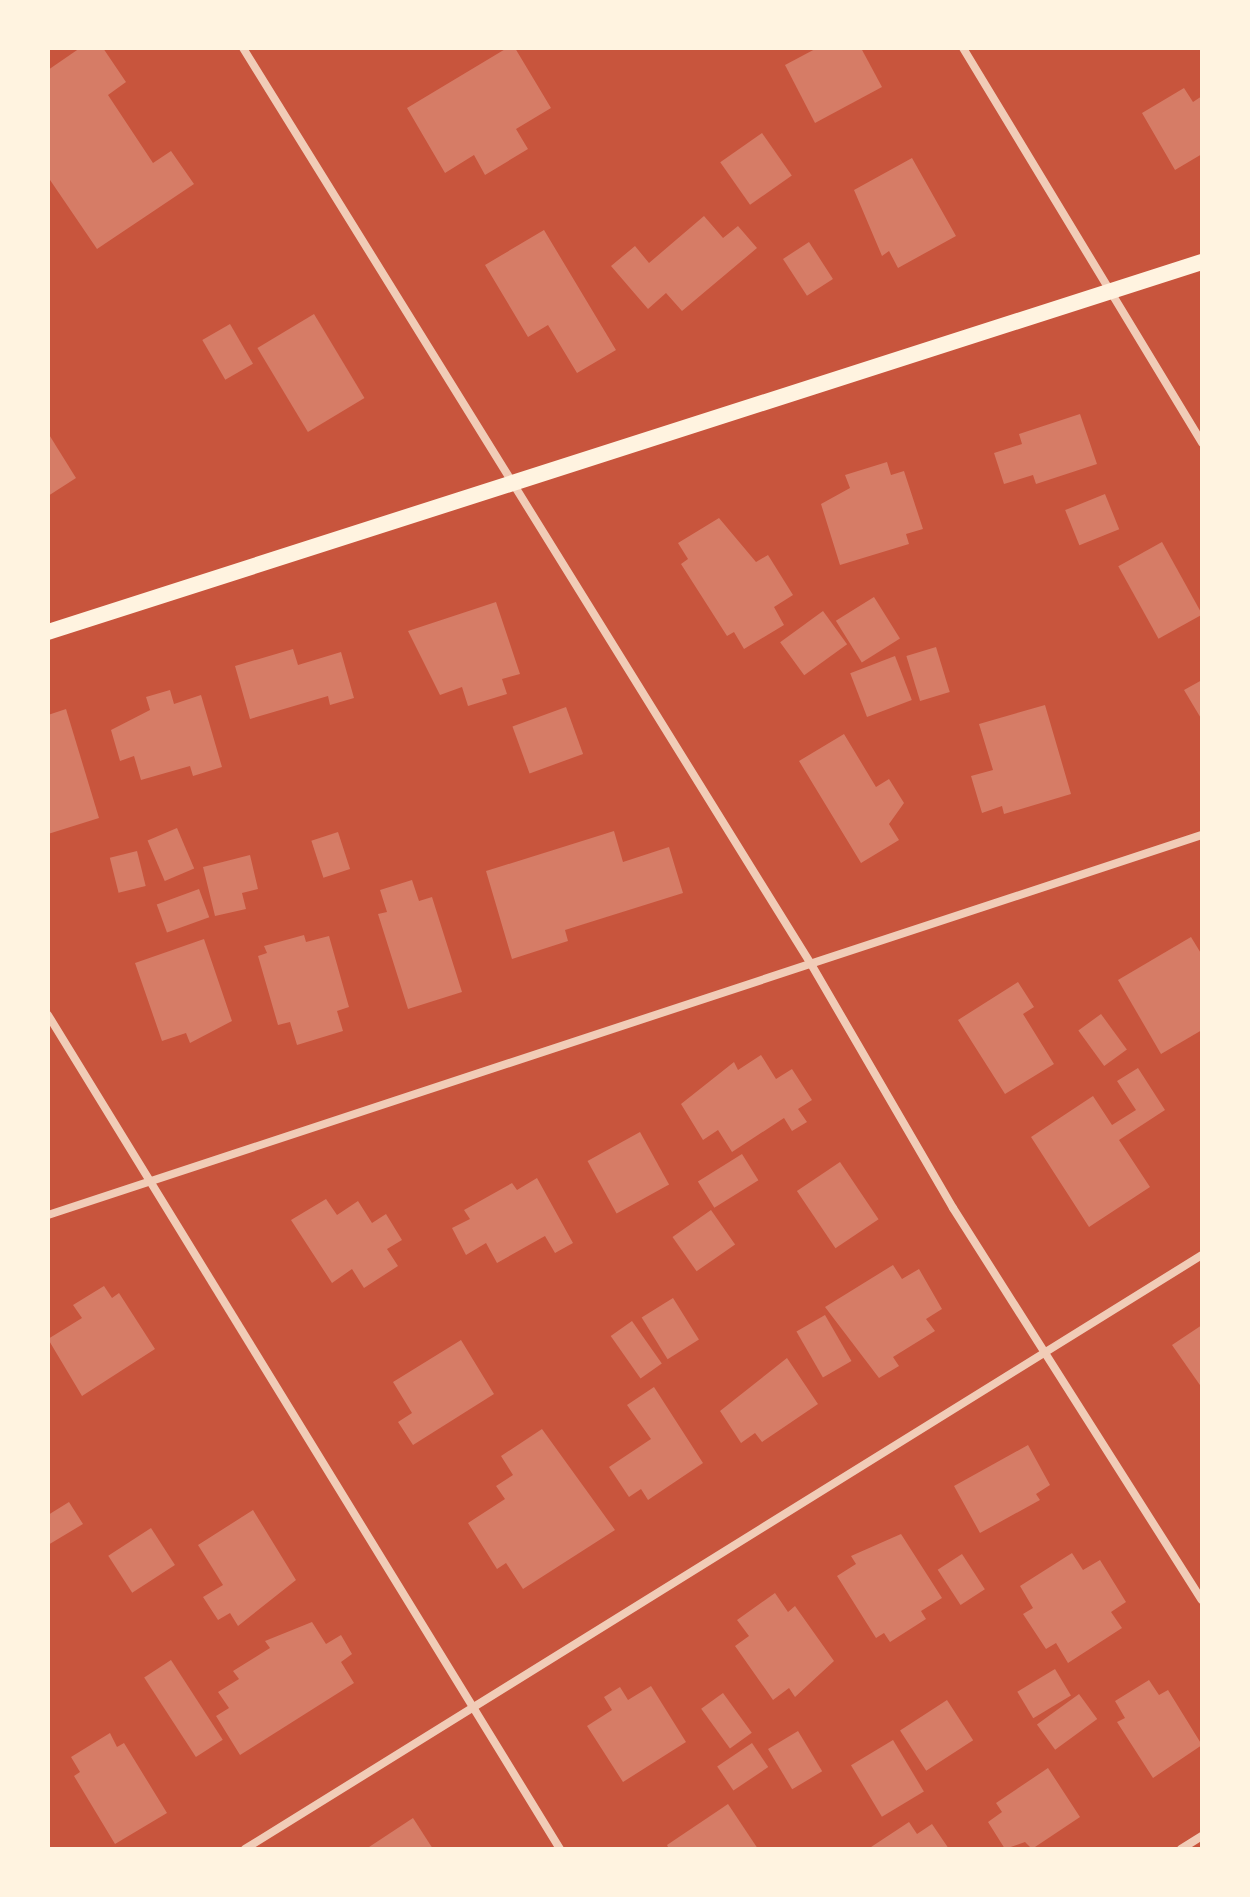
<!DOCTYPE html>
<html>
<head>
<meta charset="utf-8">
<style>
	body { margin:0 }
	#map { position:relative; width:1250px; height:1897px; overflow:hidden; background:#c8553d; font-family:"Titillium Web",sans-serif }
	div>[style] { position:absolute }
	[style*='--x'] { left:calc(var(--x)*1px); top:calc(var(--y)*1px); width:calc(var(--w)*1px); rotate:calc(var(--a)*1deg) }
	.building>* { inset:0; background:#d67c66; transform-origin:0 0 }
	.minor>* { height:8px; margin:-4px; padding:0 4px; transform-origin:4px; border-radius:4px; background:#f1ccb7 }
	.secondary>* { height:16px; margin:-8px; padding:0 8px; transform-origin:8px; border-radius:8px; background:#fff3e0 }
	span { translate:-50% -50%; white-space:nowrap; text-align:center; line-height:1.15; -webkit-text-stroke:6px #fff3e0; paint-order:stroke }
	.frame { position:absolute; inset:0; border:50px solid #fff3e0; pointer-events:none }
</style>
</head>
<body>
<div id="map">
	<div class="building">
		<div style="clip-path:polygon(80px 48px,103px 48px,126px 82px,108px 95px,153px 163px,171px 151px,194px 184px,97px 249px,48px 177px,48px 70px)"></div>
		<div style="clip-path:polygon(507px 48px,515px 48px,551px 108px,516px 129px,528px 149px,485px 175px,474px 155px,445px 173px,407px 108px)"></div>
		<div style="clip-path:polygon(817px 48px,861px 48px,882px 87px,815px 123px,785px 65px)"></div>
		<div style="clip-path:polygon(1184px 88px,1193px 102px,1202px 96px,1202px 154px,1175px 170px,1142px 113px)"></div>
		<div style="left:762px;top:133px;width:52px;height:51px;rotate:55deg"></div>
		<div style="clip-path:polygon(912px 158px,956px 236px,898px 268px,889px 251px,882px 256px,854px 190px)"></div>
		<div style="clip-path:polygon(704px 216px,723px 238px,738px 226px,757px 248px,682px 311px,666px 293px,648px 309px,611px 266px,635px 246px,649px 263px)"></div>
		<div style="clip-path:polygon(544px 230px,616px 350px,577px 373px,548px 325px,528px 337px,485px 265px)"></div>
		<div style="left:809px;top:242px;width:44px;height:31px;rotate:57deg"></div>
		<div style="left:314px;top:314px;width:98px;height:66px;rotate:59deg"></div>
		<div style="left:230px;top:324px;width:46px;height:32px;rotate:60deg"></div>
		<div style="clip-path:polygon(1080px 414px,1097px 464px,1036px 484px,1033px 475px,1004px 484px,994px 453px,1022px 444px,1019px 434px)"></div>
		<div style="clip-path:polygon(48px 433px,76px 478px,48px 496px)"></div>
		<div style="clip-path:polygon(887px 462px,891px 475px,904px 471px,923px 529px,906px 534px,909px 544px,840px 565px,821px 504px,850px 488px,845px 475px)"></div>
		<div style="left:1105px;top:494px;width:38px;height:43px;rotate:68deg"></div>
		<div style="clip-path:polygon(719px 518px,756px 562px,768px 555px,793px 595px,774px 607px,784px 625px,744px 649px,734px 632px,727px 636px,681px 564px,688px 559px,678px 543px)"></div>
		<div style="left:1162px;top:542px;width:83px;height:50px;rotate:61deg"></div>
		<div style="left:874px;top:597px;width:49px;height:45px;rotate:58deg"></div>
		<div style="clip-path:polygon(496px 602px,520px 674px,502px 679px,507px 694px,468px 706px,462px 687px,440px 695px,408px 631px)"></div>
		<div style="left:823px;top:611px;width:41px;height:53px;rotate:54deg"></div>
		<div style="left:936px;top:647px;width:47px;height:31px;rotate:73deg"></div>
		<div style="clip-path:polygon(293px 649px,298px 665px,341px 652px,354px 698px,330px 705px,328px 696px,250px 719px,235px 666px)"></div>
		<div style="left:895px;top:656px;width:47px;height:48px;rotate:69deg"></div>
		<div style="clip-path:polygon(1202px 680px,1202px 720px,1184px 690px)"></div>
		<div style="clip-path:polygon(170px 690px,174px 704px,201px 695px,222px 767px,193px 776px,190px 766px,141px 780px,134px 756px,120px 761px,111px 730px,150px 710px,146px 697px)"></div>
		<div style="clip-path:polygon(1045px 705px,1071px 794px,1004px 814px,1002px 806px,982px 813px,971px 776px,993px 770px,979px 724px)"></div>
		<div style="left:566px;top:707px;width:50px;height:57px;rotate:70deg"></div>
		<div style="clip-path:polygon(66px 709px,99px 818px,48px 834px,48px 715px)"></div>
		<div style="clip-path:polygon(844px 734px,876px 787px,889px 779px,904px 803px,889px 824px,899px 840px,861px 863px,799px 761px)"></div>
		<div style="left:177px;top:828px;width:44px;height:32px;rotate:67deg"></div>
		<div style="clip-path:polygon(614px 831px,623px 862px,669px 847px,683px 893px,565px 930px,568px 941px,512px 959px,486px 871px)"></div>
		<div style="left:338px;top:832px;width:39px;height:28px;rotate:72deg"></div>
		<div style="left:137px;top:851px;width:36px;height:28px;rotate:76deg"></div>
		<div style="clip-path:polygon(250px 855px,258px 889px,242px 893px,246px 909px,215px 916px,203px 867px)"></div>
		<div style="clip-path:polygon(412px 880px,419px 901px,432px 897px,462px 992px,408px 1009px,378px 914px,387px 912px,380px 890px)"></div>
		<div style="left:199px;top:889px;width:30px;height:45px;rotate:70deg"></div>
		<div style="clip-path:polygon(304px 935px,306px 942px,329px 936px,349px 1007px,337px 1011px,343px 1031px,297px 1045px,290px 1022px,278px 1025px,258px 956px,267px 953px,264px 946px)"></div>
		<div style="clip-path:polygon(1191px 937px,1202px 955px,1202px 1030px,1161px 1054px,1118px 980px)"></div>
		<div style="clip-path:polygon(204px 939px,232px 1021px,190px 1043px,186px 1033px,162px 1041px,135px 963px)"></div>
		<div style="clip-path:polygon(1018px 982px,1034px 1007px,1023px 1014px,1054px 1064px,1005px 1094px,958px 1020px)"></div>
		<div style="left:1101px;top:1014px;width:44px;height:28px;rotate:54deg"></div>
		<div style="clip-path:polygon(761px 1055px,776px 1079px,792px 1069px,812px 1100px,798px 1109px,807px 1122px,792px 1131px,784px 1118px,732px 1152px,718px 1130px,703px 1140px,681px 1104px,734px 1062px,738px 1070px)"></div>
		<div style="clip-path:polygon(1138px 1068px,1165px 1110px,1119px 1140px,1150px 1187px,1089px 1227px,1031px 1137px,1093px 1096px,1112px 1125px,1136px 1110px,1117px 1081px)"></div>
		<div style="left:640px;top:1132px;width:60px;height:60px;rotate:61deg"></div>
		<div style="left:742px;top:1154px;width:31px;height:52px;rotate:58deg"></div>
		<div style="left:840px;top:1162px;width:69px;height:52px;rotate:56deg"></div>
		<div style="clip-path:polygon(537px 1178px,573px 1243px,555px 1253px,545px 1236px,497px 1263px,486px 1243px,466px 1255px,452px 1228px,470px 1219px,464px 1210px,512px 1183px,517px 1190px)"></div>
		<div style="clip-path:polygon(326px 1199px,337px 1215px,358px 1201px,372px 1223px,386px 1214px,402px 1240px,387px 1249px,398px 1266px,364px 1288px,352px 1269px,332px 1283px,291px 1220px)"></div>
		<div style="left:711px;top:1210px;width:42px;height:47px;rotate:55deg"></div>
		<div style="clip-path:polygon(893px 1265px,902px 1279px,919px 1269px,942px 1309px,926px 1319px,935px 1331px,893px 1357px,899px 1366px,879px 1378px,825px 1307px)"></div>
		<div style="clip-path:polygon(104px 1286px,112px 1298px,119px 1293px,155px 1349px,82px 1396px,48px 1339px,82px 1318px,73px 1305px)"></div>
		<div style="left:673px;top:1298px;width:49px;height:37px;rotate:58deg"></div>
		<div style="left:825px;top:1315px;width:53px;height:33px;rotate:60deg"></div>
		<div style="left:632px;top:1321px;width:52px;height:26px;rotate:55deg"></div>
		<div style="clip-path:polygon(1202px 1325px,1202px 1388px,1172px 1345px)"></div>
		<div style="clip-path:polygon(461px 1340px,494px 1394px,413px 1445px,398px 1422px,412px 1413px,393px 1382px)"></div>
		<div style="clip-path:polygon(787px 1358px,818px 1404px,762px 1442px,755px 1433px,741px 1443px,720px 1411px)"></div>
		<div style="clip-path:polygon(654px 1387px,703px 1463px,648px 1500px,641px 1489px,629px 1497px,609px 1467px,651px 1439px,627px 1405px)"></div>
		<div style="clip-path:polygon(542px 1429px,615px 1530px,523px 1589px,506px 1563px,497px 1569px,468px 1523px,505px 1499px,496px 1486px,513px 1475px,501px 1456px)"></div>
		<div style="clip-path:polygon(1028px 1445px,1050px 1485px,1036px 1494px,1040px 1500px,980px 1533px,954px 1486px)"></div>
		<div style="clip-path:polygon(69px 1502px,83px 1524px,48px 1545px,48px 1515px)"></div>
		<div style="clip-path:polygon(253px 1510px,296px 1580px,238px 1626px,230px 1613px,218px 1620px,203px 1597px,223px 1585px,198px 1545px)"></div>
		<div style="left:151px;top:1528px;width:44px;height:51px;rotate:57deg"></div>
		<div style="clip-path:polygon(901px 1534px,942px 1598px,921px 1611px,926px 1619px,890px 1642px,884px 1633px,876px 1638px,837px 1576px,856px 1564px,851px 1556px)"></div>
		<div style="clip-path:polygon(1072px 1553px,1083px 1570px,1100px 1560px,1126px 1602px,1111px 1612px,1122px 1628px,1068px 1663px,1056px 1643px,1046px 1649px,1023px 1614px,1033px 1608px,1020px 1586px)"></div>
		<div style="left:962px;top:1554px;width:42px;height:29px;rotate:57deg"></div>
		<div style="clip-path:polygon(775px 1593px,788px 1612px,795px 1606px,834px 1661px,795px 1697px,789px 1688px,773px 1700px,735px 1646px,749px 1636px,737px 1620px)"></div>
		<div style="clip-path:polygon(312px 1622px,326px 1644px,341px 1635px,352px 1654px,341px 1662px,354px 1683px,240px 1755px,216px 1716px,229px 1708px,218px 1692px,239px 1679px,233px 1671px,270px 1648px,265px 1641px)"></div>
		<div style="left:171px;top:1660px;width:95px;height:32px;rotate:57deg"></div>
		<div style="left:1055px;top:1669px;width:31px;height:44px;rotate:59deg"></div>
		<div style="clip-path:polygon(1149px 1680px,1159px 1695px,1168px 1690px,1202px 1745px,1153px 1778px,1117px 1722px,1125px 1718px,1115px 1701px)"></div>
		<div style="clip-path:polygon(651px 1686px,686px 1742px,623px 1782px,587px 1726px,612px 1710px,604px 1697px,620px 1687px,628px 1700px)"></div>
		<div style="left:723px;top:1693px;width:49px;height:27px;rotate:54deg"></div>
		<div style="left:1079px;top:1694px;width:31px;height:52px;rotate:54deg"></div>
		<div style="left:947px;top:1700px;width:48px;height:56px;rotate:57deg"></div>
		<div style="left:798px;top:1731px;width:47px;height:35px;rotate:59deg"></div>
		<div style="clip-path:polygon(110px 1733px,117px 1747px,124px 1743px,167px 1813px,115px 1844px,74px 1776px,80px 1772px,71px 1757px)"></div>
		<div style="left:893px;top:1740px;width:60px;height:49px;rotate:59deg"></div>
		<div style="left:752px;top:1743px;width:29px;height:42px;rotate:56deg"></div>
		<div style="clip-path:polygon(1048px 1768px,1080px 1817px,1032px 1849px,1025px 1842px,1005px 1849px,988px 1822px,1002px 1812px,996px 1803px)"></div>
		<div style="clip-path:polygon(728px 1804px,758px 1849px,669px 1849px,667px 1845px)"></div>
		<div style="clip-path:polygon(413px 1818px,433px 1849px,366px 1849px)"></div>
		<div style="clip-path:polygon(909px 1822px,917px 1834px,932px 1824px,949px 1849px,868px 1849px)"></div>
	</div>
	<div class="minor">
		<div style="--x:243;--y:48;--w:1078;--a:58.2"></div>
		<div style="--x:811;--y:964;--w:282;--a:59.8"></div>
		<div style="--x:953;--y:1208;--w:464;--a:57.6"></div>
		<div style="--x:963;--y:48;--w:462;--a:58.8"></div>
		<div style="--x:48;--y:1015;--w:979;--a:58.45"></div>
		<div style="--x:48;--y:1215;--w:1215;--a:-18.23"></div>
		<div style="--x:245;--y:1849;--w:1126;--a:-31.83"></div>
		<div style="--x:1181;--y:1849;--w:25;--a:-32"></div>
	</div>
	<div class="secondary">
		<div style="--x:48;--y:632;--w:1212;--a:-17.78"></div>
	</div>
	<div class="frame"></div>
</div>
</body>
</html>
